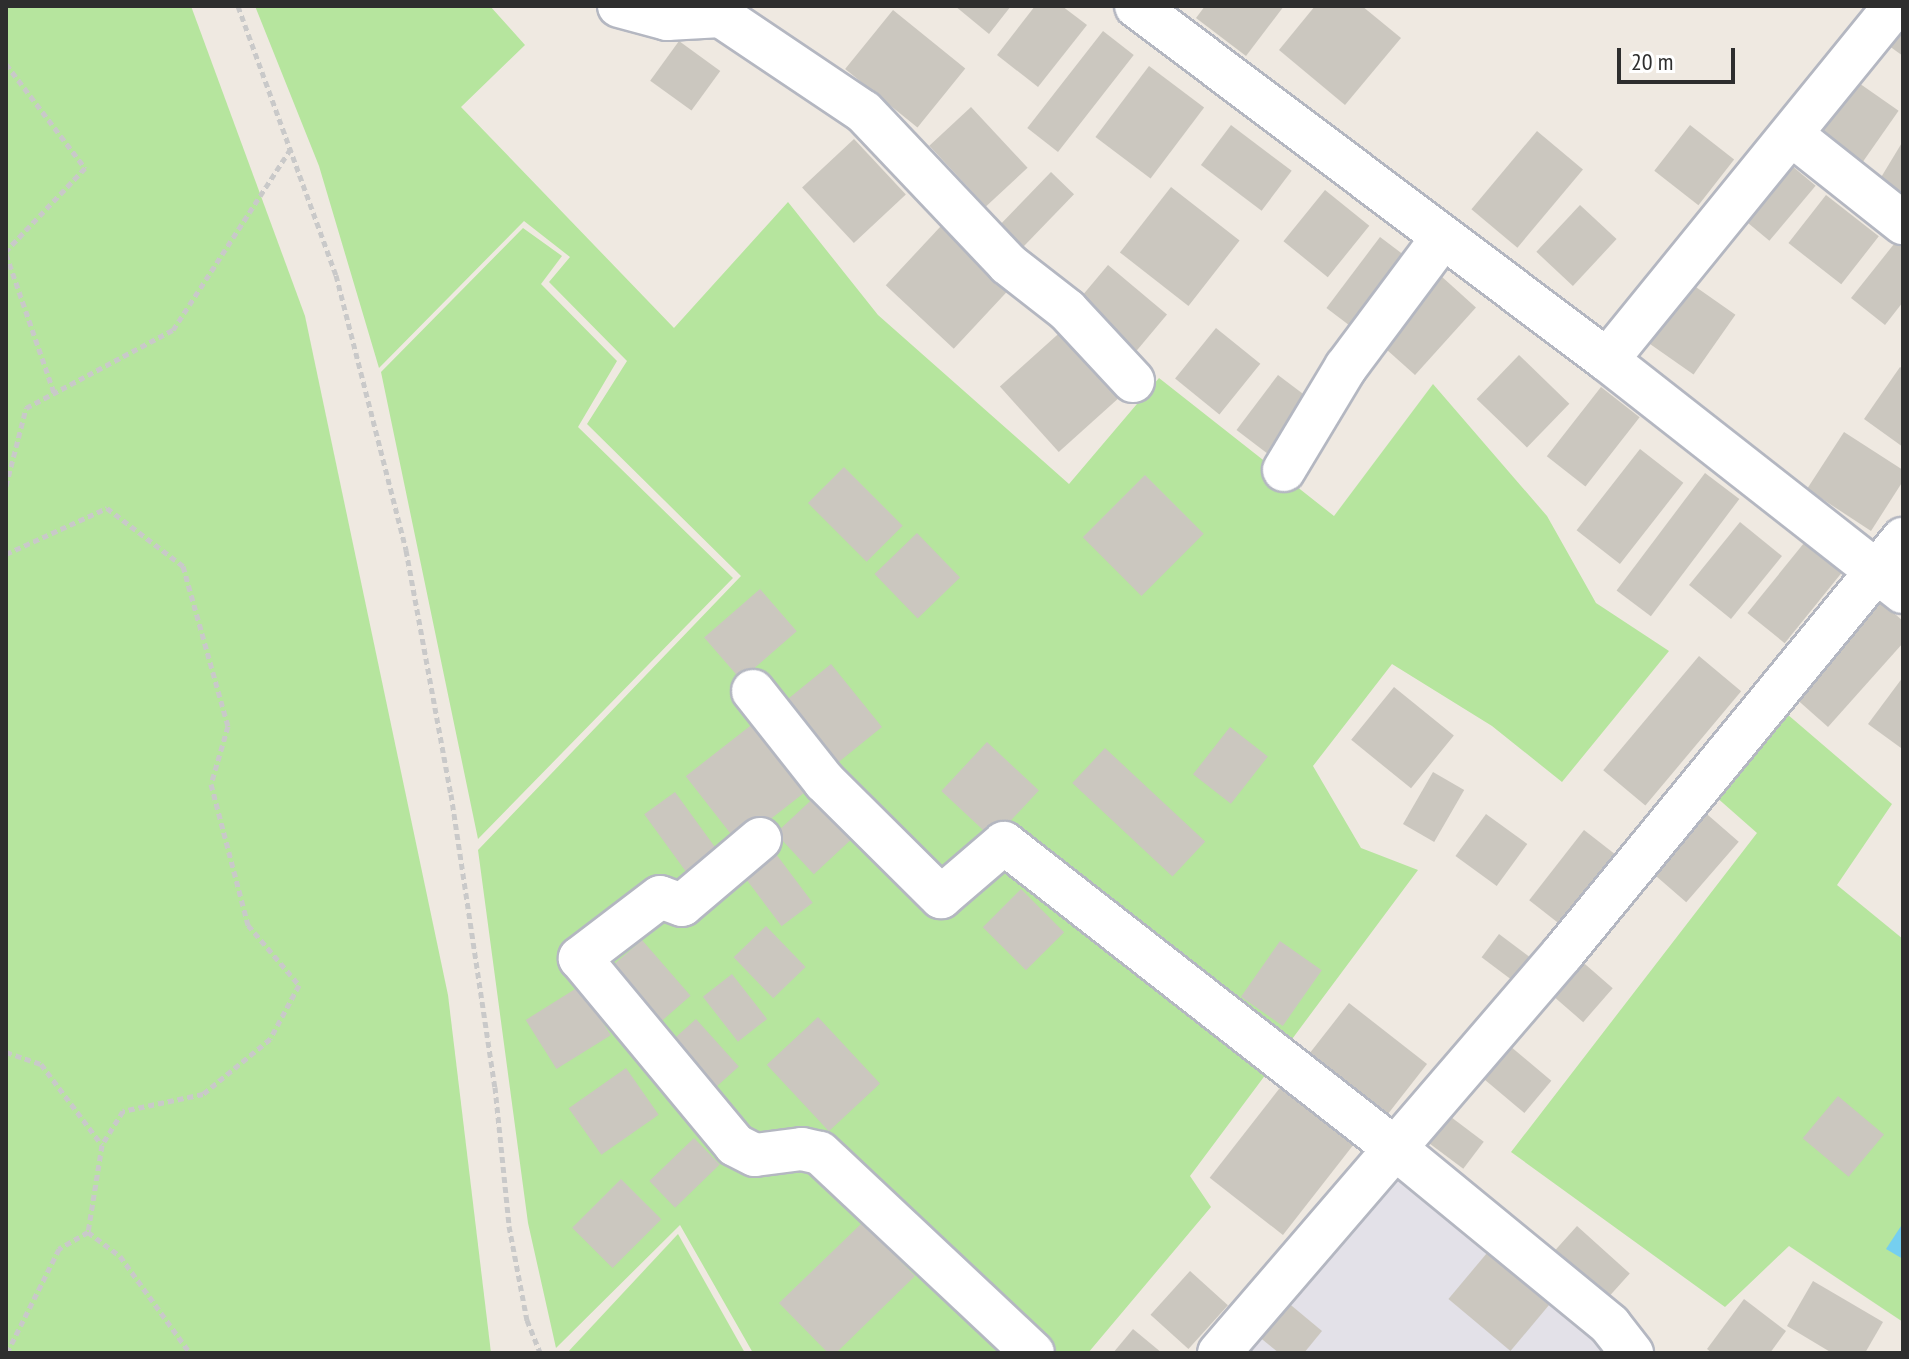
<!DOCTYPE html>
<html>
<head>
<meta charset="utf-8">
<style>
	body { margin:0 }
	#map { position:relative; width:1909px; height:1359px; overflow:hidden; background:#efe9e1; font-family:"PT Sans Narrow",sans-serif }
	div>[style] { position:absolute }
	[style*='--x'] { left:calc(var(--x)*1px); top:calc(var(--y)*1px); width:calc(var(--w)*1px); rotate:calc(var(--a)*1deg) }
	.industrial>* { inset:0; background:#e3e1e8 }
	.green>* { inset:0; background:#b6e59e }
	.water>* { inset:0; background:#75cff0 }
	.building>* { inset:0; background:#cbc7bf; transform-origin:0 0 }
	.path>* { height:5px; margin-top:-2.5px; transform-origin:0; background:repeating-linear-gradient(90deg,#c9c9c9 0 6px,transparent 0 10px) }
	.roads { filter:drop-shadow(2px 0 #b4b7c1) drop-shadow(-2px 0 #b4b7c1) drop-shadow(0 2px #b4b7c1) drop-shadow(0 -2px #b4b7c1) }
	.minor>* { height:42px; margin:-21px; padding:0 21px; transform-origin:21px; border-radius:21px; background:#fff }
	span { translate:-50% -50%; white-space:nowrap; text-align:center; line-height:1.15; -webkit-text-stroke:6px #fff; paint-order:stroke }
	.frame { position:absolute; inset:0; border:8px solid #2e2e2e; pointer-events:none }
	.scale { position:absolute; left:1617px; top:48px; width:118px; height:36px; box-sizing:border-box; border:4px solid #2e2e2e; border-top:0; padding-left:10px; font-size:24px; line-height:28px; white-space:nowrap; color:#2e2e2e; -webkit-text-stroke:6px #fff; paint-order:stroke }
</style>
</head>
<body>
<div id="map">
	<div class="industrial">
		<div style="clip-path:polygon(1395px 1163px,1624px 1353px,1235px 1353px)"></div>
	</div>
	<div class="green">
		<div style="clip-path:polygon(6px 6px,191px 6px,305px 316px,448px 995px,491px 1353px,6px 1353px)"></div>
		<div style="clip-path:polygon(255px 6px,490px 6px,525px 45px,461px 107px,674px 328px,788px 202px,878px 315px,1069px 484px,1159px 378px,1334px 516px,1433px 384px,1547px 516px,1596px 603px,1669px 651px,1562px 782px,1492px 726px,1392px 664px,1313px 766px,1361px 848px,1418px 870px,1190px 1176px,1211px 1207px,1088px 1353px,753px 1353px,680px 1225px,556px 1348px,528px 1223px,478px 850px,741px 576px,587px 424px,627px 361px,549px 282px,570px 257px,524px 221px,379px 368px,319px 166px)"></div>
		<div style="clip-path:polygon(523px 228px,562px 256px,541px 284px,617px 361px,578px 427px,733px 578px,478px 839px,381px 372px)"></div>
		<div style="clip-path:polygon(1780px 708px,1892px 804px,1837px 885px,1903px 939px,1903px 1322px,1789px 1246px,1725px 1307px,1511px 1152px,1757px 833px,1715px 796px)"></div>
		<div style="clip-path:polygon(678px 1234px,745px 1353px,567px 1353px)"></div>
	</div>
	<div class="water">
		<div style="clip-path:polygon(1903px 1223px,1903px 1259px,1886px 1249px)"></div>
	</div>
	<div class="building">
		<div style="clip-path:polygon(955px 6px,1011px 6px,989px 34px)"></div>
		<div style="clip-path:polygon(1035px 6px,1062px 6px,1087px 25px,1038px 87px,997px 55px)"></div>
		<div style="clip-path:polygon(1205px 6px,1284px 6px,1246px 56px,1196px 18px)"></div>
		<div style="clip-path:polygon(1315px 6px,1362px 6px,1401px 38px,1345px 105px,1279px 50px)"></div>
		<div style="left:893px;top:10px;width:93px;height:76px;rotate:39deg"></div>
		<div style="clip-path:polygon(1903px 18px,1903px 56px,1885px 43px)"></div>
		<div style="left:1103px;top:31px;width:39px;height:123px;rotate:38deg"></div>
		<div style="left:679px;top:41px;width:51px;height:49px;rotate:36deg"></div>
		<div style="left:1149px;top:66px;width:69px;height:89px;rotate:37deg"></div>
		<div style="left:1856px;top:81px;width:52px;height:65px;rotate:35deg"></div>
		<div style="left:971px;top:107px;width:83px;height:57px;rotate:47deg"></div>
		<div style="left:1231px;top:125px;width:76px;height:50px;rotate:37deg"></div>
		<div style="left:1690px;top:125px;width:56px;height:58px;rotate:38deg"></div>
		<div style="left:1537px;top:131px;width:60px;height:102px;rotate:40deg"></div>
		<div style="left:854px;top:139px;width:76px;height:71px;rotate:47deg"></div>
		<div style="clip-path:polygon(1903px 141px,1903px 200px,1877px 184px)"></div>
		<div style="left:1785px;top:160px;width:40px;height:72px;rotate:40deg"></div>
		<div style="left:1051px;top:172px;width:32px;height:81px;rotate:44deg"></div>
		<div style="left:1171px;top:187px;width:87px;height:83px;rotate:38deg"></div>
		<div style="left:1325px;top:190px;width:57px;height:66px;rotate:39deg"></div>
		<div style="left:1826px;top:195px;width:67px;height:61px;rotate:38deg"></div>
		<div style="left:1580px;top:205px;width:50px;height:64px;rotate:43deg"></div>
		<div style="left:941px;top:226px;width:93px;height:81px;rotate:43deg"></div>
		<div style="left:1380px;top:237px;width:36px;height:89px;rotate:37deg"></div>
		<div style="clip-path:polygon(1898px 239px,1903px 243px,1903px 302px,1885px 325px,1851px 298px)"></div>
		<div style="left:1108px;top:265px;width:77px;height:47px;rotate:40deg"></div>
		<div style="left:1441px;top:276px;width:47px;height:91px;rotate:42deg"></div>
		<div style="left:1683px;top:278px;width:64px;height:73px;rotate:35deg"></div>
		<div style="left:1066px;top:327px;width:88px;height:89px;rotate:48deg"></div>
		<div style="left:1216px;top:328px;width:57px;height:65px;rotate:39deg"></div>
		<div style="left:1519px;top:355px;width:70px;height:61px;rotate:44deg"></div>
		<div style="clip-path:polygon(1900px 367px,1903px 369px,1903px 447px,1864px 419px)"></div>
		<div style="left:1278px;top:375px;width:49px;height:69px;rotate:37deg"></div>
		<div style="left:1601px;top:387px;width:49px;height:88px;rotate:38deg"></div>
		<div style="clip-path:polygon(1844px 432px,1903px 470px,1903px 481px,1871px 531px,1807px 489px)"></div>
		<div style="left:1640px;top:449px;width:55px;height:103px;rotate:38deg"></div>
		<div style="left:844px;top:467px;width:83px;height:51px;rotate:45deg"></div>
		<div style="left:1705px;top:473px;width:43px;height:147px;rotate:37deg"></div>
		<div style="left:1145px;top:475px;width:83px;height:88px;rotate:45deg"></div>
		<div style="left:1740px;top:522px;width:54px;height:81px;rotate:39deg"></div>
		<div style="left:917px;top:533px;width:62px;height:59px;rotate:46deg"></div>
		<div style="left:1804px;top:543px;width:48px;height:90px;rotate:39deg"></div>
		<div style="left:760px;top:589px;width:56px;height:74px;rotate:49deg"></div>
		<div style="clip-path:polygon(1879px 600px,1903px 621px,1903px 643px,1828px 727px,1793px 696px)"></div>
		<div style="left:1699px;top:656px;width:55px;height:149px;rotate:40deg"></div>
		<div style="left:831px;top:664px;width:81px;height:63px;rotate:51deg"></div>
		<div style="clip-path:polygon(1903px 677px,1903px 746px,1901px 748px,1868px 724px)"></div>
		<div style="left:1394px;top:687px;width:77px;height:68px;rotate:39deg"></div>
		<div style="left:759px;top:719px;width:86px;height:93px;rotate:52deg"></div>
		<div style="left:1230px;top:727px;width:48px;height:60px;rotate:38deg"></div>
		<div style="left:987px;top:742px;width:71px;height:67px;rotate:43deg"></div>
		<div style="left:1105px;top:748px;width:137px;height:48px;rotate:43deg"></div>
		<div style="left:1433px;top:772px;width:36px;height:60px;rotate:30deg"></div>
		<div style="left:821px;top:791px;width:56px;height:62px;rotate:47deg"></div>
		<div style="left:675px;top:792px;width:75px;height:38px;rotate:54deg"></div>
		<div style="left:1701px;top:809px;width:50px;height:80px;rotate:41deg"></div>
		<div style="left:1486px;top:814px;width:51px;height:52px;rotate:36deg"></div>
		<div style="left:1584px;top:830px;width:39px;height:89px;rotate:38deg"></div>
		<div style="left:770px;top:846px;width:71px;height:39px;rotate:53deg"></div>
		<div style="left:1021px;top:889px;width:61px;height:54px;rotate:45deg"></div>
		<div style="left:766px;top:926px;width:57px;height:45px;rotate:46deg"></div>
		<div style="left:1499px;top:934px;width:40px;height:29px;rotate:37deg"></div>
		<div style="left:642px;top:940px;width:74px;height:43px;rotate:49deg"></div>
		<div style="left:1280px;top:941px;width:51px;height:68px;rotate:35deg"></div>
		<div style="left:1578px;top:958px;width:46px;height:45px;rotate:41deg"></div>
		<div style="left:732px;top:974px;width:57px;height:37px;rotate:52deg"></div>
		<div style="left:580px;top:986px;width:58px;height:64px;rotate:58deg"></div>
		<div style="left:1349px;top:1003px;width:99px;height:68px;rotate:38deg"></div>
		<div style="left:818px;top:1017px;width:91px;height:70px;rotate:47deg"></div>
		<div style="left:696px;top:1019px;width:64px;height:37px;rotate:48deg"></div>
		<div style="left:1510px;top:1046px;width:54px;height:42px;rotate:40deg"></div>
		<div style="left:626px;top:1068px;width:57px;height:70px;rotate:55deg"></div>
		<div style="left:1286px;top:1080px;width:93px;height:124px;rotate:38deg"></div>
		<div style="left:1838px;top:1096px;width:60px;height:55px;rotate:40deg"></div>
		<div style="left:1447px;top:1114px;width:46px;height:34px;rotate:37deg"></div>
		<div style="left:694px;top:1138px;width:37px;height:62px;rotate:46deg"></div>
		<div style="left:621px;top:1179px;width:57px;height:69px;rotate:45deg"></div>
		<div style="clip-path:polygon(863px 1222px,915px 1276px,836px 1353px,828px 1353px,779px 1303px)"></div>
		<div style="left:1577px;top:1226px;width:71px;height:38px;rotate:42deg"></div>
		<div style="left:1487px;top:1253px;width:81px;height:60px;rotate:40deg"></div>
		<div style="left:1190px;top:1271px;width:51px;height:59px;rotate:42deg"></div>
		<div style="clip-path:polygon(1813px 1281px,1883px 1322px,1865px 1353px,1832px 1353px,1787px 1326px)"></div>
		<div style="clip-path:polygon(1744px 1299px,1786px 1331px,1770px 1353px,1712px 1353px,1707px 1349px)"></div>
		<div style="clip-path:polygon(1286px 1301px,1322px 1331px,1304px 1353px,1279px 1353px,1258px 1336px)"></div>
		<div style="clip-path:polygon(1133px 1329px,1162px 1353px,1113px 1353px)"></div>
	</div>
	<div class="path">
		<div style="--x:238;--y:6;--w:286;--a:70"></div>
		<div style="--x:336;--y:275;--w:284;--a:75.7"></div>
		<div style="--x:406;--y:550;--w:248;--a:79.6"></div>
		<div style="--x:451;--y:794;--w:296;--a:81.5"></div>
		<div style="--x:495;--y:1087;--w:140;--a:84.2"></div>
		<div style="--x:509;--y:1226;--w:96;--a:79.2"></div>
		<div style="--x:527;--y:1320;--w:35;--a:68"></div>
		<div style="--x:6;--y:64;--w:131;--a:52.8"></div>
		<div style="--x:85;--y:168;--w:115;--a:133.6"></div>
		<div style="--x:6;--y:254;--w:147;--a:70.9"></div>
		<div style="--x:6;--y:486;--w:81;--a:-75.6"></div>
		<div style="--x:26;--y:408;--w:166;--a:-28"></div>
		<div style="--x:173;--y:330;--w:215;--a:-57"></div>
		<div style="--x:6;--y:554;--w:111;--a:-24.5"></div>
		<div style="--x:107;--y:508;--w:96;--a:37.3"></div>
		<div style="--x:183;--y:566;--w:166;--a:74.3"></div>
		<div style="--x:228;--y:726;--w:60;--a:106.3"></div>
		<div style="--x:211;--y:784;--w:146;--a:75.3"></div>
		<div style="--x:248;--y:925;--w:79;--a:49.6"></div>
		<div style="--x:299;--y:985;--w:61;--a:118.2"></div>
		<div style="--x:270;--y:1039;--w:87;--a:140.6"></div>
		<div style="--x:203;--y:1094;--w:82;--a:168"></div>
		<div style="--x:123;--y:1111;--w:40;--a:122"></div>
		<div style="--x:102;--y:1145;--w:88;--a:99.1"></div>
		<div style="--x:88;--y:1232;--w:34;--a:150"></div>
		<div style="--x:59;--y:1249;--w:116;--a:116.6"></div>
		<div style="--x:6;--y:1052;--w:37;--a:19"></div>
		<div style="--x:41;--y:1064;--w:101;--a:53"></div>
		<div style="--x:88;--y:1232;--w:40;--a:37"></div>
		<div style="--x:120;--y:1256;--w:120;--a:54.2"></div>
	</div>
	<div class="roads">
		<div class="minor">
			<div style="--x:619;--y:6;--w:50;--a:15.2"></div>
			<div style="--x:667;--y:19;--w:54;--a:-3.2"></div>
			<div style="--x:721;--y:16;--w:172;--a:33.9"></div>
			<div style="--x:864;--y:112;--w:209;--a:46.5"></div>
			<div style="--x:1008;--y:264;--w:75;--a:37.9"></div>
			<div style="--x:1067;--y:310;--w:97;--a:47.1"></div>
			<div style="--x:1136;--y:6;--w:589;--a:36.93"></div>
			<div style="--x:1607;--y:360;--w:376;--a:38.1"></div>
			<div style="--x:1792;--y:135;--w:142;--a:38.4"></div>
			<div style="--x:1607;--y:360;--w:456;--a:-50.9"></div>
			<div style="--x:1284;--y:470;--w:120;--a:-59"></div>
			<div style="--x:1346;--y:367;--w:161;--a:-53.3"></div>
			<div style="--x:753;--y:691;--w:115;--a:51.7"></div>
			<div style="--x:824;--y:781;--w:165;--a:44.8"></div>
			<div style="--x:941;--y:897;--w:83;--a:-40.6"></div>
			<div style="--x:1004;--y:843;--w:497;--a:38"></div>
			<div style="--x:1396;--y:1149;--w:277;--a:39.4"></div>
			<div style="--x:1610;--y:1325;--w:36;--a:52"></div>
			<div style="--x:760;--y:839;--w:102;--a:139.8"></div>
			<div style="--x:682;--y:905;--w:23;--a:-160"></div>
			<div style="--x:660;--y:897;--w:101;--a:142.7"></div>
			<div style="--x:580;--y:958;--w:243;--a:50.3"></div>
			<div style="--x:735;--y:1145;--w:22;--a:27"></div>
			<div style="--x:755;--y:1155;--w:47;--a:-7.3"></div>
			<div style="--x:802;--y:1149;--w:18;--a:13"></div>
			<div style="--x:820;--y:1153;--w:292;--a:43.2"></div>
			<div style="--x:1219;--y:1353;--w:528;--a:-49.3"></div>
			<div style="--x:1563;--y:953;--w:536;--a:-50.61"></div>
		</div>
	</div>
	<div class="frame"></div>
	<div class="scale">20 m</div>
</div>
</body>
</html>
